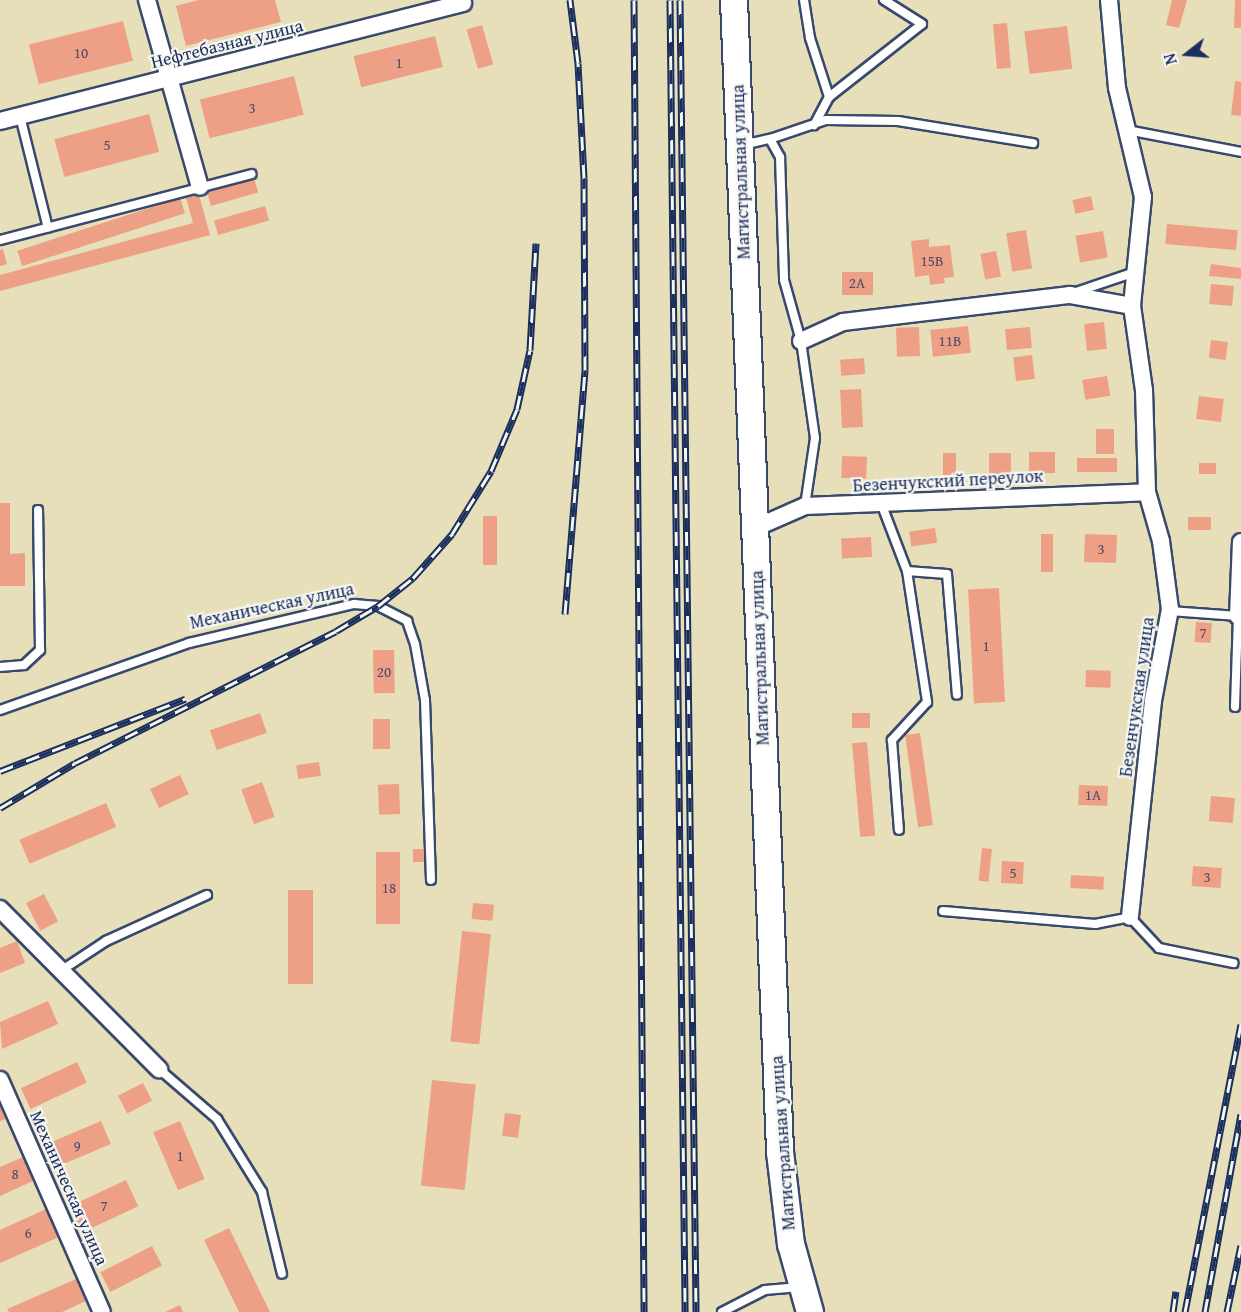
<!DOCTYPE html>
<html>
<head>
<meta charset="utf-8">
<style>
	body { margin:0 }
	#map { position:relative; width:1241px; height:1312px; overflow:hidden; background:#e6dfba; font-family:"Gentium Book Plus",serif }
	div>[style] { position:absolute }
	[style*='--x'] { left:calc(var(--x)*1px); top:calc(var(--y)*1px); width:calc(var(--w)*1px); rotate:calc(var(--a)*1deg) }
	.building>* { inset:0; background:#eda085; transform-origin:0 0 }
	.roads { filter:drop-shadow(2px 0 #39496c) drop-shadow(-2px 0 #39496c) drop-shadow(0 2px #39496c) drop-shadow(0 -2px #39496c) }
	.lane>* { height:8px; margin:-4px; padding:0 4px; transform-origin:4px; border-radius:4px; background:#fff }
	.street>* { height:16px; margin:-8px; padding:0 8px; transform-origin:8px; border-radius:8px; background:#fff }
	.primary>* { height:26px; margin:-13px; padding:0 13px; transform-origin:13px; border-radius:13px; background:#fff }
	.rail>* { height:7px; margin-top:-3.5px; transform-origin:0; background:repeating-linear-gradient(90deg,#f6f6f2 0 14px,#1b2f5e 0 28px); box-sizing:border-box; border-block:2px solid #1b2f5e }
	span { translate:-50% -50%; white-space:nowrap; text-align:center; line-height:1.15; -webkit-text-stroke:4.5px #f6f6f2; paint-order:stroke }
	.number-label { font-size:15px; color:#504b68 }
	.number-label span { -webkit-text-stroke-width:0 }
	.street-label { font-size:18px; color:#1b2f5e }
	.north { position:absolute; left:1157px; top:24px; width:60px; height:60px; -webkit-text-stroke:4px #f6f6f2; paint-order:stroke; rotate:253deg; font-size:16px; font-weight:700; line-height:24px; text-align:center; color:#1b2f5e }
	.north::after { content:''; display:block; margin:auto; width:21px; height:27px; background:#1b2f5e; clip-path:polygon(50% 0,100% 100%,50% 72%,0 100%) }
</style>
</head>
<body>
<div id="map">
	<div class="building">
		<div style="clip-path:polygon(198px 0,275px 0,281px 22px,186px 46px,176px 6px)"></div>
		<div style="clip-path:polygon(1172px 0,1187px 0,1179px 28px,1166px 25px)"></div>
		<div style="clip-path:polygon(1235px 0,1241px 0,1241px 28px,1234px 28px)"></div>
		<div style="left:123px;top:21px;width:41px;height:97px;rotate:76deg"></div>
		<div style="left:1007px;top:23px;width:45px;height:14px;rotate:85deg"></div>
		<div style="left:482px;top:25px;width:41px;height:16px;rotate:74deg"></div>
		<div style="left:1067px;top:26px;width:43px;height:43px;rotate:83deg"></div>
		<div style="left:435px;top:36px;width:32px;height:84px;rotate:76deg"></div>
		<div style="left:294px;top:76px;width:40px;height:97px;rotate:76deg"></div>
		<div style="clip-path:polygon(1235px 81px,1241px 82px,1241px 116px,1231px 115px)"></div>
		<div style="left:149px;top:114px;width:39px;height:98px;rotate:75deg"></div>
		<div style="left:254px;top:178px;width:15px;height:49px;rotate:74deg"></div>
		<div style="clip-path:polygon(199px 195px,210px 235px,0 291px,0 275px,193px 223px,186px 198px)"></div>
		<div style="left:1091px;top:196px;width:14px;height:19px;rotate:78deg"></div>
		<div style="left:180px;top:198px;width:16px;height:171px;rotate:72deg"></div>
		<div style="left:265px;top:206px;width:15px;height:53px;rotate:74deg"></div>
		<div style="left:1167px;top:224px;width:71px;height:20px;rotate:5deg"></div>
		<div style="left:1026px;top:230px;width:39px;height:20px;rotate:81deg"></div>
		<div style="left:1103px;top:231px;width:27px;height:28px;rotate:80deg"></div>
		<div style="clip-path:polygon(929px 239px,929px 247px,950px 245px,954px 277px,944px 278px,945px 283px,930px 285px,929px 275px,915px 277px,911px 241px)"></div>
		<div style="clip-path:polygon(3px 249px,7px 264px,0 266px,0 250px)"></div>
		<div style="left:996px;top:251px;width:26px;height:16px;rotate:79deg"></div>
		<div style="clip-path:polygon(1211px 264px,1241px 268px,1241px 279px,1209px 276px)"></div>
		<div style="left:842px;top:272px;width:31px;height:23px"></div>
		<div style="left:1211px;top:284px;width:23px;height:20px;rotate:5deg"></div>
		<div style="left:1104px;top:322px;width:27px;height:20px;rotate:84deg"></div>
		<div style="left:968px;top:326px;width:27px;height:38px;rotate:84deg"></div>
		<div style="left:919px;top:327px;width:29px;height:23px;rotate:88deg"></div>
		<div style="left:1030px;top:327px;width:21px;height:25px;rotate:85deg"></div>
		<div style="left:1211px;top:340px;width:17px;height:18px;rotate:7deg"></div>
		<div style="left:1032px;top:355px;width:24px;height:19px;rotate:83deg"></div>
		<div style="left:864px;top:358px;width:16px;height:24px;rotate:86deg"></div>
		<div style="left:1107px;top:376px;width:20px;height:25px;rotate:81deg"></div>
		<div style="left:861px;top:389px;width:38px;height:21px;rotate:87deg"></div>
		<div style="left:1199px;top:396px;width:25px;height:23px;rotate:7deg"></div>
		<div style="left:1096px;top:429px;width:18px;height:25px"></div>
		<div style="left:1055px;top:452px;width:21px;height:26px;rotate:90deg"></div>
		<div style="left:943px;top:453px;width:13px;height:22px"></div>
		<div style="left:989px;top:453px;width:22px;height:21px"></div>
		<div style="left:842px;top:456px;width:25px;height:22px;rotate:2deg"></div>
		<div style="left:1117px;top:458px;width:14px;height:40px;rotate:90deg"></div>
		<div style="left:1199px;top:463px;width:17px;height:11px"></div>
		<div style="clip-path:polygon(0 503px,10px 503px,10px 554px,25px 553px,25px 586px,0 586px)"></div>
		<div style="left:483px;top:516px;width:14px;height:49px"></div>
		<div style="left:1188px;top:517px;width:23px;height:13px"></div>
		<div style="left:935px;top:528px;width:15px;height:26px;rotate:82deg"></div>
		<div style="left:1041px;top:534px;width:12px;height:38px"></div>
		<div style="left:1085px;top:534px;width:32px;height:28px;rotate:2deg"></div>
		<div style="left:871px;top:537px;width:20px;height:30px;rotate:87deg"></div>
		<div style="left:999px;top:588px;width:114px;height:31px;rotate:87deg"></div>
		<div style="left:1196px;top:622px;width:16px;height:20px;rotate:4deg"></div>
		<div style="left:394px;top:650px;width:43px;height:21px;rotate:89deg"></div>
		<div style="left:1086px;top:670px;width:25px;height:17px;rotate:2deg"></div>
		<div style="left:260px;top:713px;width:21px;height:53px;rotate:71deg"></div>
		<div style="left:870px;top:713px;width:15px;height:18px;rotate:90deg"></div>
		<div style="left:373px;top:719px;width:17px;height:30px"></div>
		<div style="left:920px;top:733px;width:93px;height:15px;rotate:82deg"></div>
		<div style="left:867px;top:742px;width:94px;height:15px;rotate:85deg"></div>
		<div style="left:319px;top:762px;width:14px;height:23px;rotate:82deg"></div>
		<div style="left:180px;top:775px;width:21px;height:33px;rotate:65deg"></div>
		<div style="left:262px;top:782px;width:37px;height:22px;rotate:70deg"></div>
		<div style="left:399px;top:784px;width:30px;height:21px;rotate:88deg"></div>
		<div style="left:1079px;top:785px;width:29px;height:20px;rotate:2deg"></div>
		<div style="left:1211px;top:796px;width:24px;height:25px;rotate:5deg"></div>
		<div style="left:106px;top:803px;width:26px;height:94px;rotate:67deg"></div>
		<div style="left:982px;top:848px;width:10px;height:33px;rotate:6deg"></div>
		<div style="left:413px;top:849px;width:16px;height:13px"></div>
		<div style="left:376px;top:852px;width:24px;height:72px"></div>
		<div style="left:1002px;top:861px;width:22px;height:22px;rotate:3deg"></div>
		<div style="left:1193px;top:866px;width:29px;height:20px;rotate:4deg"></div>
		<div style="left:1071px;top:875px;width:33px;height:13px;rotate:3deg"></div>
		<div style="left:288px;top:890px;width:25px;height:94px"></div>
		<div style="left:44px;top:894px;width:31px;height:20px;rotate:63deg"></div>
		<div style="left:473px;top:903px;width:21px;height:16px;rotate:5deg"></div>
		<div style="left:462px;top:931px;width:29px;height:111px;rotate:6deg"></div>
		<div style="clip-path:polygon(17px 941px,25px 963px,0 973px,0 948px)"></div>
		<div style="clip-path:polygon(48px 1001px,58px 1024px,2px 1049px,0 1022px)"></div>
		<div style="left:77px;top:1062px;width:23px;height:62px;rotate:65deg"></div>
		<div style="left:432px;top:1080px;width:44px;height:106px;rotate:6deg"></div>
		<div style="left:143px;top:1083px;width:20px;height:28px;rotate:63deg"></div>
		<div style="clip-path:polygon(0 1101px,8px 1118px,0 1121px)"></div>
		<div style="left:505px;top:1113px;width:16px;height:23px;rotate:7deg"></div>
		<div style="left:101px;top:1121px;width:25px;height:64px;rotate:67deg"></div>
		<div style="left:180px;top:1121px;width:63px;height:29px;rotate:67deg"></div>
		<div style="clip-path:polygon(23px 1157px,33px 1181px,0 1196px,0 1167px)"></div>
		<div style="left:126px;top:1180px;width:29px;height:62px;rotate:65deg"></div>
		<div style="clip-path:polygon(46px 1209px,59px 1237px,0 1263px,0 1230px)"></div>
		<div style="clip-path:polygon(229px 1228px,270px 1312px,239px 1312px,204px 1240px)"></div>
		<div style="left:152px;top:1246px;width:22px;height:58px;rotate:63deg"></div>
		<div style="clip-path:polygon(76px 1279px,86px 1301px,62px 1312px,9px 1312px,7px 1309px)"></div>
		<div style="clip-path:polygon(180px 1305px,183px 1312px,165px 1312px)"></div>
	</div>
	<div class="roads">
		<div class="lane">
			<div style="--x:804;--y:0;--w:38;--a:81"></div>
			<div style="--x:810;--y:38;--w:62;--a:72.1"></div>
			<div style="--x:829;--y:97;--w:32;--a:118"></div>
			<div style="--x:829;--y:97;--w:118;--a:-38.1"></div>
			<div style="--x:922;--y:24;--w:45;--a:-147.7"></div>
			<div style="--x:20;--y:116;--w:115;--a:76"></div>
			<div style="--x:1127;--y:130;--w:116;--a:10.9"></div>
			<div style="--x:770;--y:139;--w:59;--a:-18.7"></div>
			<div style="--x:826;--y:120;--w:72;--a:0.8"></div>
			<div style="--x:898;--y:121;--w:137;--a:9.3"></div>
			<div style="--x:743;--y:145;--w:28;--a:-13"></div>
			<div style="--x:770;--y:139;--w:21;--a:61"></div>
			<div style="--x:780;--y:157;--w:123;--a:88.1"></div>
			<div style="--x:784;--y:280;--w:63;--a:74.4"></div>
			<div style="--x:801;--y:341;--w:98;--a:81.8"></div>
			<div style="--x:815;--y:438;--w:69;--a:98.4"></div>
			<div style="--x:0;--y:240;--w:260;--a:-14.7"></div>
			<div style="--x:1076;--y:292;--w:62;--a:-18.7"></div>
			<div style="--x:881;--y:503;--w:73;--a:69.1"></div>
			<div style="--x:907;--y:571;--w:133;--a:81.3"></div>
			<div style="--x:927;--y:702;--w:52;--a:132.6"></div>
			<div style="--x:892;--y:740;--w:90;--a:85.6"></div>
			<div style="--x:907;--y:571;--w:40;--a:4.3"></div>
			<div style="--x:947;--y:574;--w:121;--a:85.3"></div>
			<div style="--x:1170;--y:611;--w:68;--a:4.2"></div>
			<div style="--x:1238;--y:616;--w:91;--a:91.9"></div>
			<div style="--x:0;--y:667;--w:24;--a:-5"></div>
			<div style="--x:24;--y:665;--w:22;--a:-43"></div>
			<div style="--x:40;--y:650;--w:140;--a:-90.8"></div>
			<div style="--x:0;--y:710;--w:201;--a:-19.5"></div>
			<div style="--x:189;--y:643;--w:170;--a:-13.3"></div>
			<div style="--x:354;--y:604;--w:24;--a:5"></div>
			<div style="--x:378;--y:606;--w:33;--a:27"></div>
			<div style="--x:407;--y:621;--w:24;--a:71"></div>
			<div style="--x:415;--y:644;--w:57;--a:79.9"></div>
			<div style="--x:425;--y:700;--w:180;--a:88.1"></div>
			<div style="--x:943;--y:911;--w:153;--a:4.9"></div>
			<div style="--x:1095;--y:924;--w:36;--a:-11"></div>
			<div style="--x:1130;--y:917;--w:42;--a:46.9"></div>
			<div style="--x:1159;--y:948;--w:76;--a:11.5"></div>
			<div style="--x:62;--y:970;--w:53;--a:-33.4"></div>
			<div style="--x:106;--y:941;--w:111;--a:-24.5"></div>
			<div style="--x:159;--y:1069;--w:77;--a:40.8"></div>
			<div style="--x:217;--y:1119;--w:86;--a:58.3"></div>
			<div style="--x:262;--y:1192;--w:84;--a:76.3"></div>
			<div style="--x:722;--y:1312;--w:48;--a:-27.1"></div>
			<div style="--x:765;--y:1290;--w:35;--a:-5"></div>
		</div>
		<div class="street">
			<div style="--x:147;--y:0;--w:194;--a:74.2"></div>
			<div style="--x:1109;--y:0;--w:88;--a:84.8"></div>
			<div style="--x:1117;--y:88;--w:112;--a:76.6"></div>
			<div style="--x:1143;--y:197;--w:110;--a:95.8"></div>
			<div style="--x:1132;--y:306;--w:85;--a:81.9"></div>
			<div style="--x:1144;--y:390;--w:102;--a:88.3"></div>
			<div style="--x:1147;--y:492;--w:51;--a:74.1"></div>
			<div style="--x:1161;--y:541;--w:69;--a:82.5"></div>
			<div style="--x:1170;--y:609;--w:94;--a:100.5"></div>
			<div style="--x:1153;--y:701;--w:217;--a:96.1"></div>
			<div style="--x:0;--y:121;--w:478;--a:-14.3"></div>
			<div style="--x:801;--y:341;--w:46;--a:-24.3"></div>
			<div style="--x:843;--y:322;--w:229;--a:-6.8"></div>
			<div style="--x:1070;--y:295;--w:63;--a:10.1"></div>
			<div style="--x:755;--y:528;--w:55;--a:-23.7"></div>
			<div style="--x:805;--y:506;--w:342;--a:-2.3"></div>
			<div style="--x:1238;--y:616;--w:74;--a:-87.7"></div>
			<div style="--x:0;--y:909;--w:226;--a:45.2"></div>
			<div style="--x:0;--y:1080;--w:253;--a:66.3"></div>
		</div>
		<div class="primary">
			<div style="--x:734;--y:0;--w:1153;--a:87.71"></div>
			<div style="--x:780;--y:1152;--w:93;--a:83.2"></div>
			<div style="--x:791;--y:1244;--w:71;--a:74.4"></div>
		</div>
	</div>
	<div class="rail">
		<div style="--x:634;--y:0;--w:1312;--a:89.56"></div>
		<div style="--x:670;--y:0;--w:1312;--a:89.34"></div>
		<div style="--x:680;--y:0;--w:1312;--a:89.3"></div>
		<div style="--x:565;--y:614;--w:245;--a:-85.3"></div>
		<div style="--x:585;--y:370;--w:192;--a:-90.3"></div>
		<div style="--x:584;--y:178;--w:115;--a:-93"></div>
		<div style="--x:578;--y:63;--w:64;--a:-97.2"></div>
		<div style="--x:0;--y:771;--w:199;--a:-21.3"></div>
		<div style="--x:0;--y:808;--w:87;--a:-31"></div>
		<div style="--x:75;--y:763;--w:292;--a:-26.8"></div>
		<div style="--x:336;--y:631;--w:49;--a:-30.8"></div>
		<div style="--x:378;--y:606;--w:45;--a:-38.7"></div>
		<div style="--x:413;--y:578;--w:59;--a:-48.4"></div>
		<div style="--x:452;--y:534;--w:74;--a:-58.2"></div>
		<div style="--x:491;--y:471;--w:67;--a:-67.2"></div>
		<div style="--x:517;--y:409;--w:60;--a:-77.6"></div>
		<div style="--x:530;--y:350;--w:107;--a:-86.8"></div>
		<div style="--x:1173;--y:1312;--w:21;--a:-82"></div>
		<div style="--x:1185;--y:1312;--w:293;--a:-79"></div>
		<div style="--x:1205;--y:1312;--w:201;--a:-79.7"></div>
		<div style="--x:1227;--y:1312;--w:68;--a:-78.2"></div>
	</div>
	<div class="number-label">
		<span style="left:81px;top:53px">10</span>
		<span style="left:399px;top:63px">1</span>
		<span style="left:252px;top:108px">3</span>
		<span style="left:107px;top:145px">5</span>
		<span style="left:932px;top:261px">15В</span>
		<span style="left:857px;top:283px">2А</span>
		<span style="left:950px;top:341px">11В</span>
		<span style="left:1101px;top:549px">3</span>
		<span style="left:1203px;top:633px">7</span>
		<span style="left:986px;top:646px">1</span>
		<span style="left:384px;top:672px">20</span>
		<span style="left:1093px;top:795px">1А</span>
		<span style="left:1013px;top:873px">5</span>
		<span style="left:1207px;top:877px">3</span>
		<span style="left:389px;top:888px">18</span>
		<span style="left:77px;top:1146px">9</span>
		<span style="left:180px;top:1156px">1</span>
		<span style="left:15px;top:1174px">8</span>
		<span style="left:104px;top:1206px">7</span>
		<span style="left:28px;top:1233px">6</span>
	</div>
	<div class="street-label">
		<span style="left:227px;top:44px;rotate:-14deg">Нефтебазная улица</span>
		<span style="left:741px;top:172px;rotate:-92deg">Магистральная улица</span>
		<span style="left:948px;top:481px;rotate:-3deg">Безенчукский переулок</span>
		<span style="left:272px;top:606px;rotate:-12deg">Механическая улица</span>
		<span style="left:760px;top:658px;rotate:-92deg">Магистральная улица</span>
		<span style="left:1137px;top:697px;rotate:-82deg">Безенчукская улица</span>
		<span style="left:783px;top:1143px;rotate:-94deg">Магистральная улица</span>
		<span style="left:69px;top:1188px;rotate:66deg">Механическая улица</span>
	</div>
	<div class="north">N</div>
</div>
</body>
</html>
